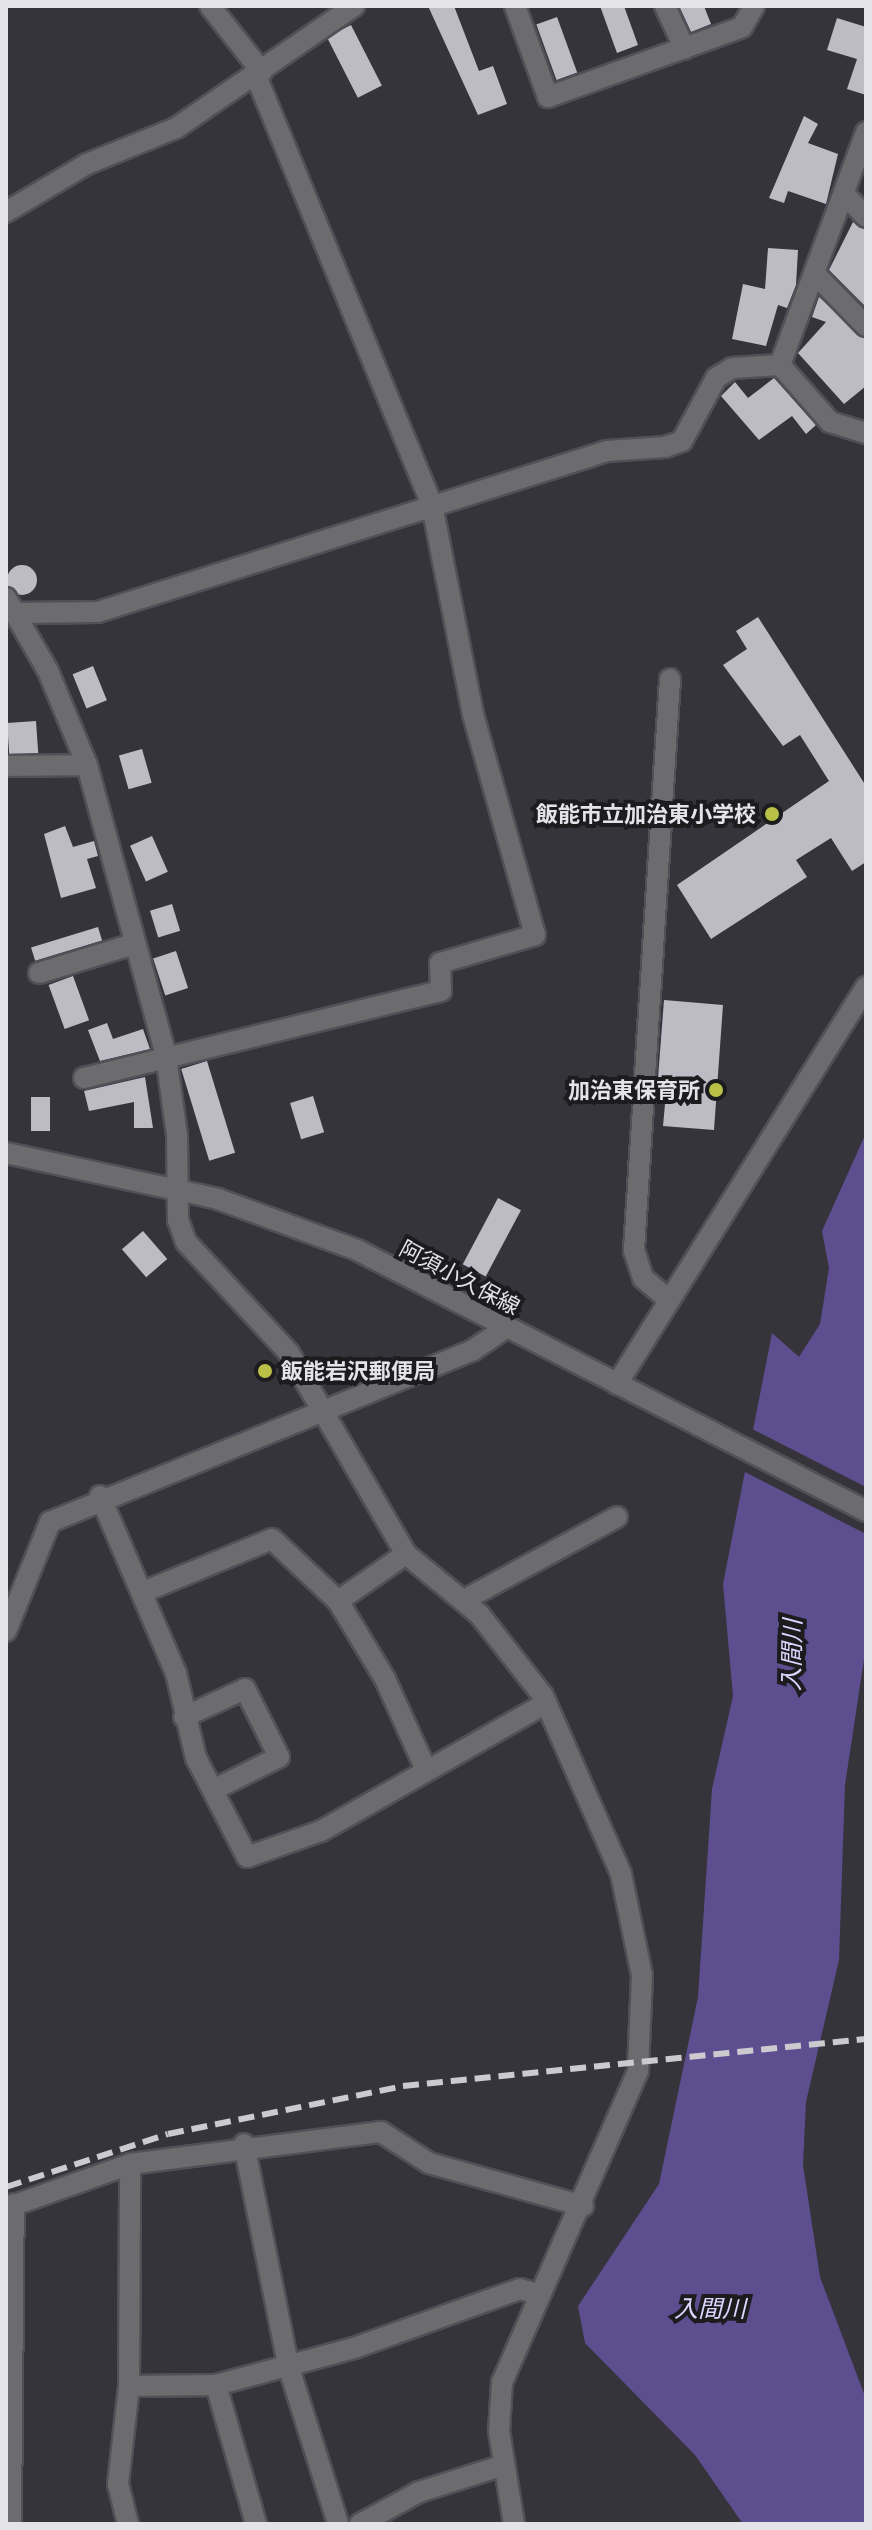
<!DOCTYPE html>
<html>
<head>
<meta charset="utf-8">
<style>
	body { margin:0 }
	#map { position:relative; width:872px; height:2530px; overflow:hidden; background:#35343b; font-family:Commissioner,"Noto Sans JP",sans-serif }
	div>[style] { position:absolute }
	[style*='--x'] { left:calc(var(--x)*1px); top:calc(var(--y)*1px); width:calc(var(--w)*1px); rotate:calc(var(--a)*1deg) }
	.water>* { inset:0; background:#5d4e90 }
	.pier>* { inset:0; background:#35343b }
	.building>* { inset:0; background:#bdbcc5; transform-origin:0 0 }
	.round { border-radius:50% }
	.roads { filter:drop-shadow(2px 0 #515057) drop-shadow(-2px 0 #515057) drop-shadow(0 2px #515057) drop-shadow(0 -2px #515057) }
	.minor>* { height:20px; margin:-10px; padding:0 10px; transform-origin:10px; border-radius:10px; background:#6c6c6f }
	.rail>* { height:6px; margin-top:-3px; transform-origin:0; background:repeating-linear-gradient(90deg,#cbcacf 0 16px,transparent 0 24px) }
	.dots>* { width:22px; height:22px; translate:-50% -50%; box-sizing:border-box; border:4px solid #1c1c1f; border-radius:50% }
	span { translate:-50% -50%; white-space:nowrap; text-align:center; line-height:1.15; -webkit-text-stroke:8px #1c1c1f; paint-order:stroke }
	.poi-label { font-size:22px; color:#e4e3e8; font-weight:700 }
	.right { translate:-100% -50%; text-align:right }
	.left { translate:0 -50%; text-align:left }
	.street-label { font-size:22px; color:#e4e3e8 }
	.water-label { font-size:24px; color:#dcd7fe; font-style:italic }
	.frame { position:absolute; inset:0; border:8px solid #e4e3e8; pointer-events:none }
</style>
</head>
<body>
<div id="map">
	<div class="water">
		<div style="clip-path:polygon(866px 1133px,866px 1646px,845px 1785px,839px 1960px,806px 2102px,803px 2165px,820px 2277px,866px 2399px,866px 2524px,743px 2524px,695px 2455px,585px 2343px,578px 2306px,659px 2184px,698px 1997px,712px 1789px,733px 1696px,723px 1584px,772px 1333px,799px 1357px,820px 1324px,829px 1268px,822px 1231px)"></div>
	</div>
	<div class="pier">
		<div style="clip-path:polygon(750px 1428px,866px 1487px,866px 1534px,741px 1470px)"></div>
	</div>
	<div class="building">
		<div style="clip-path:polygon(428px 6px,454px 6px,479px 71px,493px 66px,507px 104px,478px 115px)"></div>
		<div style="clip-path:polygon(600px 6px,624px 6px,638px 45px,617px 53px)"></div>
		<div style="clip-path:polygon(679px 6px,704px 6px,711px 24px,691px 32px)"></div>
		<div style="left:557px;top:17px;width:59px;height:22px;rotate:70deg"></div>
		<div style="clip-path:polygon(837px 18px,866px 27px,866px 95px,847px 89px,857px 59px,827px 50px)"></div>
		<div style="left:351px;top:25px;width:68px;height:27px;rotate:63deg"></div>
		<div style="clip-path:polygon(804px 116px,818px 124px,808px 143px,838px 154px,826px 204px,788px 191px,784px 203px,769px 198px)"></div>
		<div style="clip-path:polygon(853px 222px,866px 230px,866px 307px,829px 270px)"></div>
		<div style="clip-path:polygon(768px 248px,798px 250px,796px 285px,787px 308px,778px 305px,766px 346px,732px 339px,743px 284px,765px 289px)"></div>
		<div style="clip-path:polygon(819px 297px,866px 339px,866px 386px,844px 404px,798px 353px,826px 322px,812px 317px)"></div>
		<div style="clip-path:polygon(774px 378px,816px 425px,806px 434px,792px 416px,759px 440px,721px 396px,735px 382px,748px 398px)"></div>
		<div class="round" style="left:7px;top:565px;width:30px;height:30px"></div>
		<div style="clip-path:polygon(758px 617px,866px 786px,866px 862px,852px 871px,831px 838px,796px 860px,807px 877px,711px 939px,677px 885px,829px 781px,800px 735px,783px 746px,723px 665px,747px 649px,736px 631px)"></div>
		<div style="left:93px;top:666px;width:37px;height:22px;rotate:68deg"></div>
		<div style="left:36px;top:721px;width:32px;height:29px;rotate:86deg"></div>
		<div style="left:142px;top:749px;width:35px;height:24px;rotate:74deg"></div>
		<div style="clip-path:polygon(65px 826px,73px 847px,94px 841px,98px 856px,87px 859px,96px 888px,61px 898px,44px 834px)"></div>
		<div style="left:152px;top:836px;width:39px;height:24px;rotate:66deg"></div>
		<div style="left:172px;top:904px;width:28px;height:23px;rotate:73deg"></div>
		<div style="left:98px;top:927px;width:14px;height:70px;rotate:73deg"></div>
		<div style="left:176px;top:951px;width:39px;height:24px;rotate:72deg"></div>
		<div style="left:73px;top:976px;width:47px;height:26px;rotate:70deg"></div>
		<div style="clip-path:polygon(664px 1000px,723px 1005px,714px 1130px,663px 1126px,665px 1104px,656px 1104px)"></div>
		<div style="clip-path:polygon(107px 1023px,113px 1039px,143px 1029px,150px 1049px,100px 1061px,88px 1030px)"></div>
		<div style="left:207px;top:1061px;width:96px;height:27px;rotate:73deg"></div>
		<div style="clip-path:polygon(145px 1077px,153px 1128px,134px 1128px,134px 1102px,89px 1111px,84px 1091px)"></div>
		<div style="left:313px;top:1096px;width:38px;height:24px;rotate:73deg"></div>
		<div style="left:31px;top:1097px;width:19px;height:34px"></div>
		<div style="left:498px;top:1198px;width:26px;height:75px;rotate:28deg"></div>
		<div style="left:143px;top:1231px;width:37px;height:28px;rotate:49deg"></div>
	</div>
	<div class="roads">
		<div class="minor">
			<div style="--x:210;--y:6;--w:84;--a:51.8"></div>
			<div style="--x:515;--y:6;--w:97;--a:70.1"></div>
			<div style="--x:548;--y:97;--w:206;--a:-19.8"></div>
			<div style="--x:742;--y:27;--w:24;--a:-60"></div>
			<div style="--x:665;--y:6;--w:47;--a:65.1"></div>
			<div style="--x:844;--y:194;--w:32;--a:46"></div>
			<div style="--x:6;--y:212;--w:94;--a:-30.7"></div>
			<div style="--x:87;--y:164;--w:96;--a:-22"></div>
			<div style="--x:176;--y:128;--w:216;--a:-34.4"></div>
			<div style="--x:815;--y:274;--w:73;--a:45.6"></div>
			<div style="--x:780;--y:365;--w:248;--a:-69.7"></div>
			<div style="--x:6;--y:598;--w:84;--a:60.1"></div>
			<div style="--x:48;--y:671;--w:102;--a:67.5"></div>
			<div style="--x:87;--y:765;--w:302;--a:74.8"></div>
			<div style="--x:166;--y:1056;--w:80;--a:82.1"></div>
			<div style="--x:177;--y:1135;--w:85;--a:89.3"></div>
			<div style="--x:178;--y:1220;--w:23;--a:70"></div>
			<div style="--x:186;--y:1242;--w:151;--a:47.1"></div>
			<div style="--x:289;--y:1353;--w:233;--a:59.8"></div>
			<div style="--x:406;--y:1554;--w:94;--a:39.4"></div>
			<div style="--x:479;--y:1614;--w:104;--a:52"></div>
			<div style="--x:543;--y:1696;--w:194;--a:66.3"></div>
			<div style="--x:621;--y:1874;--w:103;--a:78.3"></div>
			<div style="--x:642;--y:1975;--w:96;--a:92.4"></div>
			<div style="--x:638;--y:2071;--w:339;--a:113.6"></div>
			<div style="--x:502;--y:2382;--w:49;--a:93.5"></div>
			<div style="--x:499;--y:2431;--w:94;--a:80.8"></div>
			<div style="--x:17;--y:613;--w:81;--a:-0.7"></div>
			<div style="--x:98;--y:612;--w:534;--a:-17.55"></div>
			<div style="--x:607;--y:451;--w:58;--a:-3.9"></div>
			<div style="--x:665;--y:447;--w:18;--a:-19"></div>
			<div style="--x:682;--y:441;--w:72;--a:-61.6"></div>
			<div style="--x:716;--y:378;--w:19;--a:-32"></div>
			<div style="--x:732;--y:368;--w:48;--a:-3.6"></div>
			<div style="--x:780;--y:365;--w:76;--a:48.7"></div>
			<div style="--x:830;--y:422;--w:38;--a:17"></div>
			<div style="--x:6;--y:766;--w:81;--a:-0.7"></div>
			<div style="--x:39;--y:973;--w:99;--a:-17"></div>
			<div style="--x:84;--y:1078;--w:367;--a:-13.7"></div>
			<div style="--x:441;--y:991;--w:28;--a:-92"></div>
			<div style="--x:440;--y:963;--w:99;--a:-16.4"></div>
			<div style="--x:535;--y:935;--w:230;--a:-105.7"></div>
			<div style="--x:473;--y:714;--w:213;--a:-101.1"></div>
			<div style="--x:432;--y:505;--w:465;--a:-112.3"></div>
			<div style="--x:6;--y:1153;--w:217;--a:12.2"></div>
			<div style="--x:218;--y:1199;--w:148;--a:20.1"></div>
			<div style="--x:357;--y:1250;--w:572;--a:27.15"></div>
			<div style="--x:669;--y:1300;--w:34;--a:-140"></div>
			<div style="--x:643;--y:1278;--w:29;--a:-108"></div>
			<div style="--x:634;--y:1250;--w:572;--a:-86.39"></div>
			<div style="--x:617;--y:1384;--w:469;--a:-57.9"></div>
			<div style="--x:100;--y:1496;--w:193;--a:66.8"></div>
			<div style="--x:176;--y:1673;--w:87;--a:76.8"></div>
			<div style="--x:196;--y:1758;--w:111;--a:62.7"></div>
			<div style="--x:247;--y:1857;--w:78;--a:-19.4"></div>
			<div style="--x:321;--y:1831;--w:259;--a:-29.6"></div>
			<div style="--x:406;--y:1554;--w:83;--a:145.3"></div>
			<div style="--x:338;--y:1601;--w:91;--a:58.9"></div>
			<div style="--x:385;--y:1679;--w:100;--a:65.7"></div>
			<div style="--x:143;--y:1592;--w:139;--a:-22.3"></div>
			<div style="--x:272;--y:1539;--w:91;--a:43.2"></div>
			<div style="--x:464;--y:1600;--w:174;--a:-28.5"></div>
			<div style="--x:6;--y:1631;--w:118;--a:-68"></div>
			<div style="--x:50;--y:1522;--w:457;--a:-22.1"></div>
			<div style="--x:473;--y:1350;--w:40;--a:-34"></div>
			<div style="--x:184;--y:1717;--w:67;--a:-24.7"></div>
			<div style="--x:245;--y:1689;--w:76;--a:63.4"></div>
			<div style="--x:279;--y:1757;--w:74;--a:153.4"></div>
			<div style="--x:244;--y:2144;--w:225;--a:78.7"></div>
			<div style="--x:288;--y:2365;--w:167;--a:72.5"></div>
			<div style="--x:6;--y:2208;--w:132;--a:-19.5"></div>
			<div style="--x:130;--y:2164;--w:253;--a:-7.3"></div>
			<div style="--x:381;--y:2132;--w:57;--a:32.9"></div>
			<div style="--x:429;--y:2163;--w:160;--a:15.6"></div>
			<div style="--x:216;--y:2385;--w:145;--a:73.9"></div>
			<div style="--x:129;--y:2386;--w:87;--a:-0.7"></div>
			<div style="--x:216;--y:2385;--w:143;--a:-15"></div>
			<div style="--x:354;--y:2348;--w:176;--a:-19.6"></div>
			<div style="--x:520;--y:2289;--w:19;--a:16"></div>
			<div style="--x:11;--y:2524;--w:320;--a:-89.5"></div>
			<div style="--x:128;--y:2524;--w:41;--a:-104"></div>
			<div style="--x:118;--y:2484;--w:99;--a:-83.6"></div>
			<div style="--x:129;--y:2386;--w:222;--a:-89.7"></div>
			<div style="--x:360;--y:2524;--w:67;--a:-28.5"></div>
			<div style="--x:419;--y:2492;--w:89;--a:-17.6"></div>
		</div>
	</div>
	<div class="rail">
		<div style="--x:6;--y:2187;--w:170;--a:-18.1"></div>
		<div style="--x:168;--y:2134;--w:240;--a:-11.5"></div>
		<div style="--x:403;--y:2086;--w:465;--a:-5.8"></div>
	</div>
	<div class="dots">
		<div style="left:772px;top:814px;background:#bac045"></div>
		<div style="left:716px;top:1090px;background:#bac045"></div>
		<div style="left:265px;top:1371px;background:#bac045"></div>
	</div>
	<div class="poi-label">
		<span class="right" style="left:756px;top:814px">飯能市立加治東小学校</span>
		<span class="right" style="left:700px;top:1090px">加治東保育所</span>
		<span class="left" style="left:281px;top:1371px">飯能岩沢郵便局</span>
	</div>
	<div class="street-label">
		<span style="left:460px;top:1277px;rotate:28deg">阿須小久保線</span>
	</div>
	<div class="water-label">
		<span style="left:791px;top:1655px;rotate:-89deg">入間川</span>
		<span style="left:710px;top:2308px">入間川</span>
	</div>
	<div class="frame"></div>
</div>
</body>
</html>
